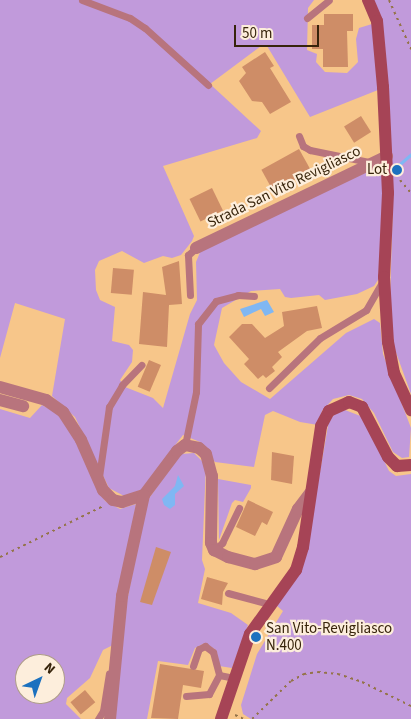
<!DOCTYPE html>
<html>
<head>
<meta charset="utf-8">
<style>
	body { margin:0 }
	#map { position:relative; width:411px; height:719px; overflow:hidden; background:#f7c68a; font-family:"Source Sans 3",sans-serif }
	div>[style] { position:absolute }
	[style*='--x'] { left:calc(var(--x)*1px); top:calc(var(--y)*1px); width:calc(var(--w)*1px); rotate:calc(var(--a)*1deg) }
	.green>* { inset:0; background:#c19adb }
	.water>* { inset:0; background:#7fb7f3 }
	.stream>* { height:3px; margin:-1.5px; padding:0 1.5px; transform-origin:1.5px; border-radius:1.5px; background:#7fb7f3 }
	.building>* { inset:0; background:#ce8d67; transform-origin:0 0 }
	.path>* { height:2px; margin-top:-1px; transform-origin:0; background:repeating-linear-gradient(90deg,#947349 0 2.5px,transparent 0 6.5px) }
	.lane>* { height:7px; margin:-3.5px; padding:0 3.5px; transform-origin:3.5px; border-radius:3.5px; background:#b8747d }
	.street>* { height:12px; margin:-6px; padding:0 6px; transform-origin:6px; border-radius:6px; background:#b8747d }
	.secondary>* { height:12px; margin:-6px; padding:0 6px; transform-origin:6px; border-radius:6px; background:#a64456 }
	.dots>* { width:14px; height:14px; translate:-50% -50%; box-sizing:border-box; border:2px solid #fdeedc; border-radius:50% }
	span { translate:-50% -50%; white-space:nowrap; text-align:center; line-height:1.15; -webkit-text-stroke:4.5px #fdeedc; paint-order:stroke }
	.poi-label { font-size:15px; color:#37240b }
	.right { translate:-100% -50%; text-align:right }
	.left { translate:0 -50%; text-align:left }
	.street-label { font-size:15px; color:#37240b }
	.north { position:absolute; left:15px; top:654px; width:50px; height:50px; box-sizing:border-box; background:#fdeedc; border:1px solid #ae9d88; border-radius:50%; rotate:42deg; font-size:14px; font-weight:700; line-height:20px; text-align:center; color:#37240b }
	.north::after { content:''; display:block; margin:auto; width:18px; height:22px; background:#1c71bf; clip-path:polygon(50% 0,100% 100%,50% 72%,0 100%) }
	.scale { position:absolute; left:234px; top:25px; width:85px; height:22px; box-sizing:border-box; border:2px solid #37240b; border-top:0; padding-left:6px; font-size:15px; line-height:18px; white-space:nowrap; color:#37240b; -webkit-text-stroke:4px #fdeedc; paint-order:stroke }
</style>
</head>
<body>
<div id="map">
	<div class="green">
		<div style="clip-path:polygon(0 0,314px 0,308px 8px,307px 50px,317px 54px,316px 62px,325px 72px,347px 73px,358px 62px,356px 39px,359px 28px,372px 24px,378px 90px,310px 117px,267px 46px,261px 46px,210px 84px,261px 131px,257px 138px,163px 166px,194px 236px,192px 241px,181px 255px,172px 258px,163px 256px,144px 263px,122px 251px,99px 261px,95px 270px,96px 290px,100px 300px,115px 307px,112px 341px,129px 345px,133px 350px,132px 362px,120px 380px,125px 387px,153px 398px,163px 408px,190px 314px,197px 300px,196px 262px,201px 250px,373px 169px,378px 171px,383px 175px,380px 277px,374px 286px,357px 294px,325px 300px,319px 295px,291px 298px,285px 297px,280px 289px,251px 291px,222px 308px,214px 345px,224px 363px,241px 382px,270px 399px,346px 333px,374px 319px,380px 323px,383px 354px,411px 428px,409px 457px,402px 458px,393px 452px,374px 413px,362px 399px,349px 395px,333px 399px,322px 411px,318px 425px,300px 422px,273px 411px,265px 415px,254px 467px,215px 462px,200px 442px,183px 435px,141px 490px,124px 496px,109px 488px,75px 417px,52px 396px,65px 319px,15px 303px,0 358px)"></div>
		<div style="clip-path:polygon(373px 0,411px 0,411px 394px,394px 347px,390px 302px,393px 201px)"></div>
		<div style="clip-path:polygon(evenodd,42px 405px,57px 413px,76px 440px,105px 501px,120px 509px,136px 504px,113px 645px,103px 650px,90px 678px,67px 698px,66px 704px,81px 719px,0 719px,0 409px,30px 418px,42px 405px,25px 664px,55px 664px,55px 694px,25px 694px,25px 664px)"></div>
		<div style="clip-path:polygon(345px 410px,363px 417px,389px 471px,396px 476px,411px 474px,411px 719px,251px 719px,243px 714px,241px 705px,257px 654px,283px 611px,277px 606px,314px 506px,329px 420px,336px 413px)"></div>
		<div style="clip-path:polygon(194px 453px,206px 465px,202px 560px,205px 569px,198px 603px,231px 613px,248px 625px,232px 668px,219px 666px,216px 650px,205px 643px,195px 648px,188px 665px,158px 661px,147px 719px,114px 719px,120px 636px,147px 501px,181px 454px)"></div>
		<div style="clip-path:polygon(218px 479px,251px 485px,251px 488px,243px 502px,235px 500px,232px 503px,219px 540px)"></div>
	</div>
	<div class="water">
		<div style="clip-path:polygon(267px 300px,274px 312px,265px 316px,261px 309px,244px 317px,240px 309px)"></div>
		<div style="clip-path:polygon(178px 475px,184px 486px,175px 494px,175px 505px,170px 509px,164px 505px,162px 499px,175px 486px)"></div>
	</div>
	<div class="stream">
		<div style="--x:394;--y:169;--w:23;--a:-41"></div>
	</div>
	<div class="building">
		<div style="clip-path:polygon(324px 14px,353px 14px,353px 31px,347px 31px,348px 67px,323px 67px,323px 49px,312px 49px,312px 25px,324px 25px)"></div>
		<div style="clip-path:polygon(265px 52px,274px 66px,270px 68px,291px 102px,270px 114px,262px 102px,252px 101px,239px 81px,246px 73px,242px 67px)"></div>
		<div style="left:361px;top:116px;width:19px;height:20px;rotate:58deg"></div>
		<div style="left:299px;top:149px;width:25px;height:43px;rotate:61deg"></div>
		<div style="left:212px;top:188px;width:25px;height:25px;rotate:64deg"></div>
		<div style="clip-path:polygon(179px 261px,182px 304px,169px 305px,167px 347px,139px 344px,143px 292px,166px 295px,162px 267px)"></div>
		<div style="left:113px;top:268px;width:21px;height:25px;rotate:5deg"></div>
		<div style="clip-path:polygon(317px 306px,322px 328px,307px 331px,278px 352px,282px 357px,272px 367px,275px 371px,266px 378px,263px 375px,258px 379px,244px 364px,249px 359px,229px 337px,242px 324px,252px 324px,265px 338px,284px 326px,282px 312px)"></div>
		<div style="left:149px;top:360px;width:13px;height:29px;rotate:23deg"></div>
		<div style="clip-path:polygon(272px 452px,294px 456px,292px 484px,271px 480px)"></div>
		<div style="clip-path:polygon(248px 500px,273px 512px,267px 525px,262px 522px,255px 536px,236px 527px)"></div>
		<div style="clip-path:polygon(156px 547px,171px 552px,152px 605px,140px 602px)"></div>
		<div style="clip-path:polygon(207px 577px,228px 583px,223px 592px,222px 605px,201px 599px)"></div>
		<div style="clip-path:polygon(160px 664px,204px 671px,201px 688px,183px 685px,178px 719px,151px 718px)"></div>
		<div style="left:85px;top:690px;width:16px;height:19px;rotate:50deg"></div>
	</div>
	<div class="path">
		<div style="--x:389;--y:0;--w:54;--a:65.8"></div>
		<div style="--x:400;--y:180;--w:17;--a:50"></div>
		<div style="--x:0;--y:557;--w:115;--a:-26.3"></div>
		<div style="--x:235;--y:715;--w:10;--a:24"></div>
		<div style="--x:252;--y:719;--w:54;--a:-44.3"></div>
		<div style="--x:291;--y:681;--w:15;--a:-28"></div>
		<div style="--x:304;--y:674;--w:14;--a:-8"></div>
		<div style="--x:318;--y:672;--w:20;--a:6"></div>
		<div style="--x:338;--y:674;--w:25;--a:18"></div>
		<div style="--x:362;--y:682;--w:55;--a:26.1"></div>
	</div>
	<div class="lane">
		<div style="--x:82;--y:0;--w:51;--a:20.6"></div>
		<div style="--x:130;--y:18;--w:18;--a:34"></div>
		<div style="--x:145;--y:28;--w:85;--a:42.1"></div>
		<div style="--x:307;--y:18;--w:28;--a:-39"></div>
		<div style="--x:299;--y:136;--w:11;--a:68"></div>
		<div style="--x:303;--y:146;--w:8;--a:30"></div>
		<div style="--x:310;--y:150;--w:60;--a:11.5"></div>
		<div style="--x:190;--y:295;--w:40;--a:-92.9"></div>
		<div style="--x:188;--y:255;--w:11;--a:-41"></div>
		<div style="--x:269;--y:388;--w:71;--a:-44.4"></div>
		<div style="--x:320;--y:338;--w:54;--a:-31.3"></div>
		<div style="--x:366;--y:310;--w:32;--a:-60"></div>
		<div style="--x:185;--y:445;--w:54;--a:-78.3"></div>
		<div style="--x:196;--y:392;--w:68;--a:-88.3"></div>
		<div style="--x:198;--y:324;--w:29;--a:-52"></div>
		<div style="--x:216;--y:301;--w:23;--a:-15"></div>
		<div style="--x:238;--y:295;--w:16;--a:4"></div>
		<div style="--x:99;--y:477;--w:71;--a:-81.9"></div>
		<div style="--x:109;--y:407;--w:26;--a:-59"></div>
		<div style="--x:122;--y:385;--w:28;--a:-46"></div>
		<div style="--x:214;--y:550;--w:11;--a:-41"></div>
		<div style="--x:222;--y:543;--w:39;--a:-64"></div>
		<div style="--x:228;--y:593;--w:42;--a:15"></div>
		<div style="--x:193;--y:666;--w:18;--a:-71"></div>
		<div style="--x:199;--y:649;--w:7;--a:-27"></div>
		<div style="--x:205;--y:646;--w:10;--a:37"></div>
		<div style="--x:213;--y:652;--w:24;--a:75"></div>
		<div style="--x:186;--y:696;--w:23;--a:-5"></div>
		<div style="--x:209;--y:694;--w:21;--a:-62"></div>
		<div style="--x:219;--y:675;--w:15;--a:11"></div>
		<div style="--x:98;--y:719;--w:9;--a:-58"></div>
		<div style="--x:103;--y:711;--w:38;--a:-81"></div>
	</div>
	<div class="street">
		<div style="--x:196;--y:248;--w:212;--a:-25.7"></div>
		<div style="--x:0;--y:387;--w:48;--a:15.8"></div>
		<div style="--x:46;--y:400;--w:21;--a:35"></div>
		<div style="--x:63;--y:412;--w:33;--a:57"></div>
		<div style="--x:81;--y:440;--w:55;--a:66.3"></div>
		<div style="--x:103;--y:490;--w:14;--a:45"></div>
		<div style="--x:113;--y:500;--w:9;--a:13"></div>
		<div style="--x:122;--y:502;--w:23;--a:-18"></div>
		<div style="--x:144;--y:495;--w:55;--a:-53.1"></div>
		<div style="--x:177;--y:451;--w:10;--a:-37"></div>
		<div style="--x:185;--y:445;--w:14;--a:12"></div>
		<div style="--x:199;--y:448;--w:9;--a:41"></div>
		<div style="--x:206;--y:454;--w:23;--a:75"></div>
		<div style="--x:212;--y:476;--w:67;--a:90.9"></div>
		<div style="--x:211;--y:543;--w:8;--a:67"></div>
		<div style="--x:214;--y:550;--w:16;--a:27"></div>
		<div style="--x:228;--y:557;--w:28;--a:15"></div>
		<div style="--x:255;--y:564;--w:22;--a:-18"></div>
		<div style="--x:276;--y:557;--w:53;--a:-65.4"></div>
		<div style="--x:298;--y:509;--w:20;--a:-53"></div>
		<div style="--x:0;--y:400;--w:24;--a:15"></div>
		<div style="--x:110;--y:719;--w:124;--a:-84.4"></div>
		<div style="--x:122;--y:596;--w:103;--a:-77.7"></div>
	</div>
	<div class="secondary">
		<div style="--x:368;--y:0;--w:23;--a:67"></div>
		<div style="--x:377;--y:21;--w:66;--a:84.8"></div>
		<div style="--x:383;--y:87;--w:106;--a:87.3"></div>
		<div style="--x:388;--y:193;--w:84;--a:92.7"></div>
		<div style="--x:384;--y:277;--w:65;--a:86.5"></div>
		<div style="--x:388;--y:342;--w:32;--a:79"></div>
		<div style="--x:394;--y:373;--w:41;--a:65.3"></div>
		<div style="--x:221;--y:719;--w:90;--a:-71.2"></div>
		<div style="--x:250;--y:634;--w:79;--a:-54.3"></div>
		<div style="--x:296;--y:570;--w:24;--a:-73"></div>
		<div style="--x:303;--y:547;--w:122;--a:-81.5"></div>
		<div style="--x:321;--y:426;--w:17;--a:-62"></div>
		<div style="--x:329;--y:411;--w:22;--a:-24"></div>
		<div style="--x:349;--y:402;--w:14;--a:21"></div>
		<div style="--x:362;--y:407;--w:56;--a:62.5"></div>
		<div style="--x:388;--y:457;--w:13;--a:45"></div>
		<div style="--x:397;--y:466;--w:14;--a:-4"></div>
	</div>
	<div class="dots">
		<div style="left:397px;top:170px;background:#1c71bf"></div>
		<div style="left:256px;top:637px;background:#1c71bf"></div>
	</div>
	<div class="poi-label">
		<span class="right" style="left:387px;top:170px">Lot</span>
		<span class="left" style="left:266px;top:637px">San Vito-Revigliasco<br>N.400</span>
	</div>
	<div class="street-label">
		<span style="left:284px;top:187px;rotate:-26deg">Strada San Vito Revigliasco</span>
	</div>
	<div class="north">N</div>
	<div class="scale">50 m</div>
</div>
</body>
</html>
